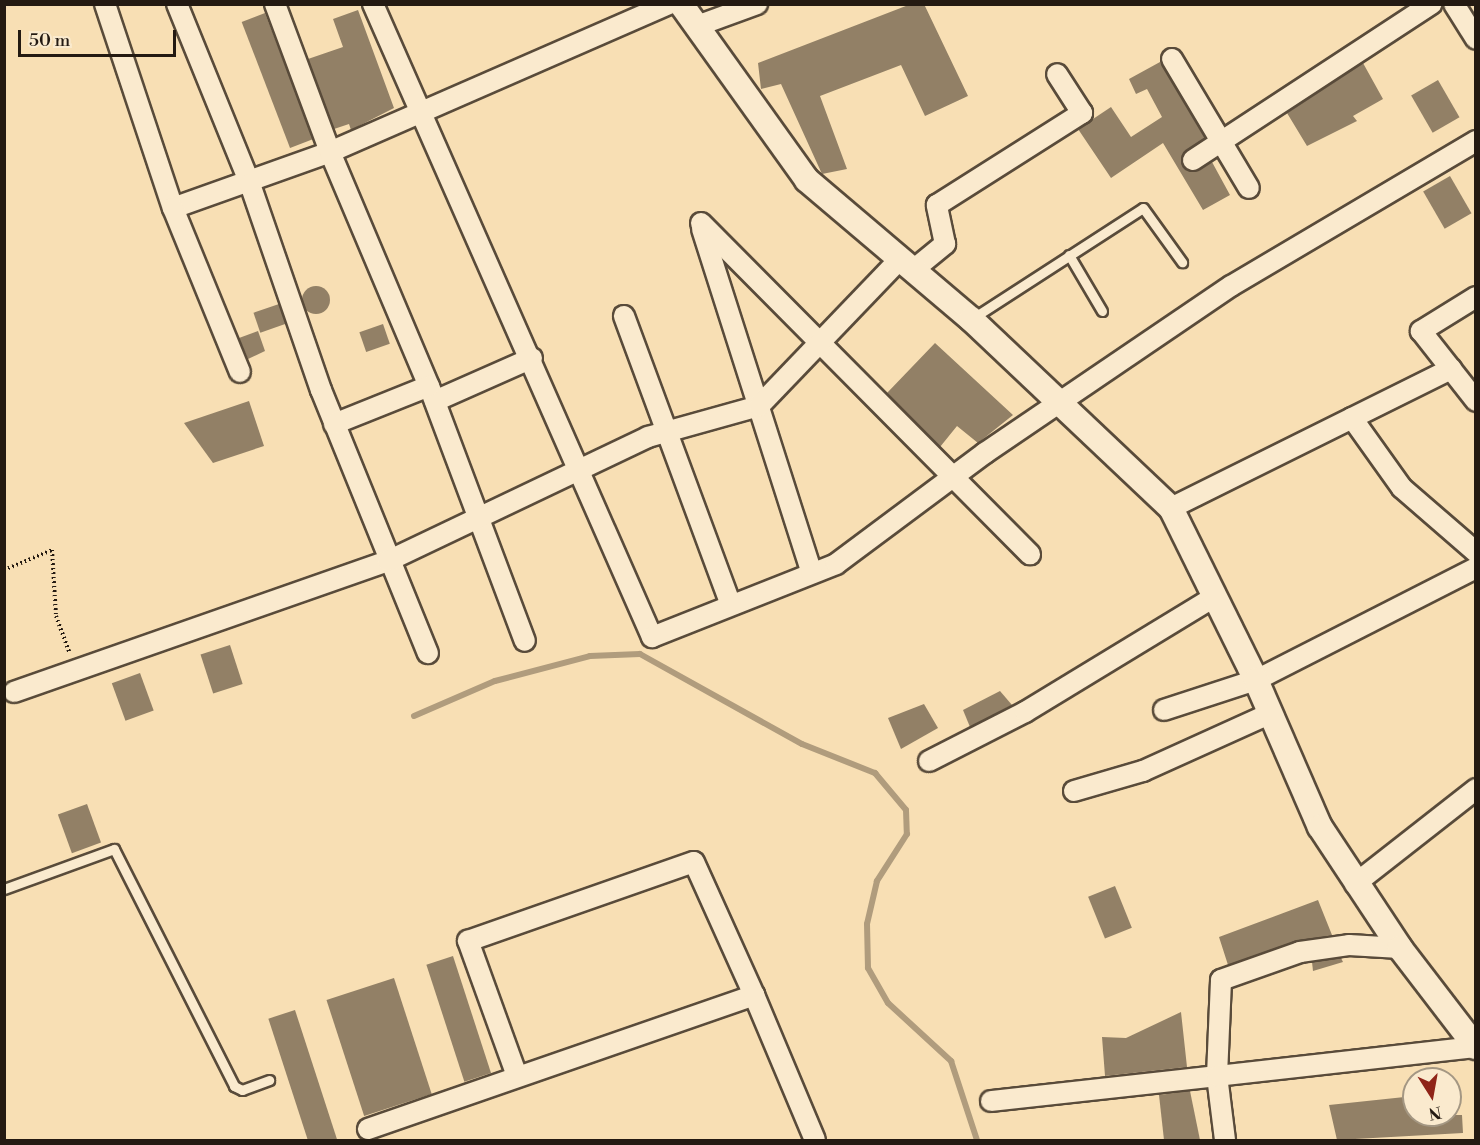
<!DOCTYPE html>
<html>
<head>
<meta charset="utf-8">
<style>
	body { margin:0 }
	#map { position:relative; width:1480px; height:1145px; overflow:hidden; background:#f8dfb4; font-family:"Libre Bodoni",serif }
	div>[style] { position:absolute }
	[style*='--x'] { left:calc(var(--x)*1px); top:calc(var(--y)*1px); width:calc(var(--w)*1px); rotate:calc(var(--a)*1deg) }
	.stream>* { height:6px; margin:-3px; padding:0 3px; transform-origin:3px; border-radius:3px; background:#b09c7d }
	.building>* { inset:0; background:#928066; transform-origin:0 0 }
	.round { border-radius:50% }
	.path>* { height:4px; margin-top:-2px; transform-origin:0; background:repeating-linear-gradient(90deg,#241a12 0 1.5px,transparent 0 4.5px) }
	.roads { filter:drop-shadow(2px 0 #594b3a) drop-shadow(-2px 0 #594b3a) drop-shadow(0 2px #594b3a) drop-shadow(0 -2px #594b3a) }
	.service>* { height:9px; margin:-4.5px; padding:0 4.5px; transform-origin:4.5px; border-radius:4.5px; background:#faeace }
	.minor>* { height:20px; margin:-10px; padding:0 10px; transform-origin:10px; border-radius:10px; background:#faeace }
	.tertiary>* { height:24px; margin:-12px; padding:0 12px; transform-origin:12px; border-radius:12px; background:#faeace }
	span { translate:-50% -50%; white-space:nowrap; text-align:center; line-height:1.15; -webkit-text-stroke:6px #faeace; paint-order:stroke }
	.frame { position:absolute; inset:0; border:6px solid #241a12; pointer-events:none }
	.north { position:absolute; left:1402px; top:1067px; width:60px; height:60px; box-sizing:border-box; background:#faeace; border:2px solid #a49783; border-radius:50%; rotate:169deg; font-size:16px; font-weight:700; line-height:24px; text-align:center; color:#241a12 }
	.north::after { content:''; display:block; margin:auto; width:21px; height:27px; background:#8f2418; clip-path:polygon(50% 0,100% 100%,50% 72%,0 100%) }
	.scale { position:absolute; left:18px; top:30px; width:158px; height:27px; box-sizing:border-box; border:3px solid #241a12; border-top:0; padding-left:8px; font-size:18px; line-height:21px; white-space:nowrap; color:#241a12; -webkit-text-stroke:4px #faeace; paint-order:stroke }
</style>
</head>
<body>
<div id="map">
	<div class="stream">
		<div style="--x:414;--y:716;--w:88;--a:-23.4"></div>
		<div style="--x:495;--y:681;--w:98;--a:-14.7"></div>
		<div style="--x:590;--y:656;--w:50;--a:-2.3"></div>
		<div style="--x:640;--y:654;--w:185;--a:29.1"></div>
		<div style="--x:802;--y:744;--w:79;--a:21.7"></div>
		<div style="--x:875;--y:773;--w:48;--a:50"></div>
		<div style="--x:906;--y:810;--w:24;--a:88"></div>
		<div style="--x:907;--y:834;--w:56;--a:122.6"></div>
		<div style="--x:877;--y:881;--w:44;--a:103.1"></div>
		<div style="--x:867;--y:924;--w:44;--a:88.7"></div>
		<div style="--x:868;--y:968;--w:40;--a:60.3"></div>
		<div style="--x:888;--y:1003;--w:86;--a:42.6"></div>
		<div style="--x:951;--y:1061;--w:83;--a:71.8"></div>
	</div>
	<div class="building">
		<div style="clip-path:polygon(911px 4px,924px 4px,968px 96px,925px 116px,901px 65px,820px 96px,847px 169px,822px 174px,781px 84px,761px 89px,758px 63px)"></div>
		<div style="clip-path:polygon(358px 10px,394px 108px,351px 130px,349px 124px,334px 129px,308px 59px,343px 47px,333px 19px)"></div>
		<div style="left:265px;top:13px;width:135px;height:25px;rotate:69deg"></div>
		<div style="clip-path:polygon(1160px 62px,1205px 138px,1183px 154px,1183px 166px,1194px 172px,1212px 162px,1230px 195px,1203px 210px,1163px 143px,1111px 178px,1078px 129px,1111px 107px,1131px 137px,1162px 117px,1147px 89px,1136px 94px,1129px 79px)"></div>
		<div style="clip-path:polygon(1363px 63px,1383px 99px,1353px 116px,1357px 121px,1307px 146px,1287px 113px)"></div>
		<div style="left:1438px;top:80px;width:43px;height:31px;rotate:60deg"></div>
		<div style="left:1450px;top:176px;width:43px;height:31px;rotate:60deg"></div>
		<div class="round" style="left:302px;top:286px;width:28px;height:28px"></div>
		<div style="left:279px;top:304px;width:21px;height:27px;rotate:71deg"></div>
		<div style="left:383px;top:324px;width:21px;height:25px;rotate:71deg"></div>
		<div style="clip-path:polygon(258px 331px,265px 351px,248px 359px,239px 338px)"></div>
		<div style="clip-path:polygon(935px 343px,1013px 415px,978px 443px,957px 426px,940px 447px,887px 393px)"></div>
		<div style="clip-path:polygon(249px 401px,264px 446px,213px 463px,184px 423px)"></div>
		<div style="left:230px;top:645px;width:41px;height:31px;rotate:72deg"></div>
		<div style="left:140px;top:673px;width:40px;height:30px;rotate:70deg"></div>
		<div style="clip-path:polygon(1000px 691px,1012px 705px,970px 727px,963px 710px)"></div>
		<div style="clip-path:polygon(924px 704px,938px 728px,901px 749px,888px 718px)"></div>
		<div style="left:87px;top:804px;width:41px;height:31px;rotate:70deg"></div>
		<div style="left:1115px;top:886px;width:45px;height:29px;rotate:68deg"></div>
		<div style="clip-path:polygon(1318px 900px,1332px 935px,1296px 941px,1228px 965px,1219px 937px)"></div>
		<div style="left:453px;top:956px;width:123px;height:28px;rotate:72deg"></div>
		<div style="clip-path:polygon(1341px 958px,1343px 962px,1313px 971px,1312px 962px)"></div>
		<div style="left:394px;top:978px;width:122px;height:71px;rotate:72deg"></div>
		<div style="left:295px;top:1010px;width:137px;height:28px;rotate:72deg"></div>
		<div style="clip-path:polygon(1181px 1012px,1187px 1067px,1105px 1076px,1102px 1037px,1126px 1038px)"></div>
		<div style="clip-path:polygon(1190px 1091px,1200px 1140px,1164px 1140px,1159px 1095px)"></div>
		<div style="clip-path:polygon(1414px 1096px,1414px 1115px,1462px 1115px,1463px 1133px,1337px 1140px,1329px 1105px)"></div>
	</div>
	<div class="path">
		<div style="--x:4;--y:570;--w:52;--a:-22.6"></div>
		<div style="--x:52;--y:550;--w:66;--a:86.5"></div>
		<div style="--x:56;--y:616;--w:40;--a:69.8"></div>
	</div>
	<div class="roads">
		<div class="service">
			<div style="--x:1069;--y:255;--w:65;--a:59.5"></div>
			<div style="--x:973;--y:318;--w:202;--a:-32.9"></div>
			<div style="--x:1143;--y:208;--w:67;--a:54.2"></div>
			<div style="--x:4;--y:889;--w:117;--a:-20"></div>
			<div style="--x:114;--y:849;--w:266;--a:63.1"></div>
			<div style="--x:234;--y:1086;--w:9;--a:27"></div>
			<div style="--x:242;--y:1090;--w:29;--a:-20"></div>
		</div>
		<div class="minor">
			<div style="--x:105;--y:4;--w:215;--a:71.6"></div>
			<div style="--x:173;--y:208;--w:167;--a:-19.6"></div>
			<div style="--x:330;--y:152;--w:369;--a:-23.6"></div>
			<div style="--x:177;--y:4;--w:194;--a:67.9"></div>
			<div style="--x:250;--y:184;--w:218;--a:71"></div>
			<div style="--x:321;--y:390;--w:284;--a:67.9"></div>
			<div style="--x:275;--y:4;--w:158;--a:69.6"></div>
			<div style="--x:330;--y:152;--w:254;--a:67.1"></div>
			<div style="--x:429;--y:386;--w:272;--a:69.4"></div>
			<div style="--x:373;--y:4;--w:692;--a:66.21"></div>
			<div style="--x:652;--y:637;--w:198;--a:-21.6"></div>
			<div style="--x:836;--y:564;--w:186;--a:-36.7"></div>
			<div style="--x:985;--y:453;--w:297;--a:-34.2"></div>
			<div style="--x:1231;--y:286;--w:285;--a:-30.6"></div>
			<div style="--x:1454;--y:4;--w:41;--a:57.8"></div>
			<div style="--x:697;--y:26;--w:64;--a:-20.1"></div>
			<div style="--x:1172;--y:59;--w:150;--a:59.2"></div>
			<div style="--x:1193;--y:160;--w:285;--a:-33.2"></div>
			<div style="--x:173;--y:208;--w:177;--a:67.8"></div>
			<div style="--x:701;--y:223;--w:467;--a:45.2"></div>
			<div style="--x:702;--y:229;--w:361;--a:72.3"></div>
			<div style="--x:912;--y:271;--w:43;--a:-39.3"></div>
			<div style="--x:945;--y:244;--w:40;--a:-102"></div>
			<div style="--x:937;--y:205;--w:172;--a:-32.4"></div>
			<div style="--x:1082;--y:113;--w:46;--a:-122.7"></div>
			<div style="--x:1476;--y:297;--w:65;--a:148.3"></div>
			<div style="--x:1421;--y:331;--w:89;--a:51.8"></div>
			<div style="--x:624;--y:316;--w:308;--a:69.7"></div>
			<div style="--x:435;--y:401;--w:106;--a:-23.9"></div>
			<div style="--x:1352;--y:418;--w:86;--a:54.5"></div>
			<div style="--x:1402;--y:488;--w:98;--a:40.9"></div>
			<div style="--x:334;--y:424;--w:102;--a:-21.8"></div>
			<div style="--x:1171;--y:508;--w:313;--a:-26.4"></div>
			<div style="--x:14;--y:692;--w:396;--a:-19.3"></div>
			<div style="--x:388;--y:561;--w:288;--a:-25.5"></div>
			<div style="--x:648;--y:437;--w:115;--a:-15.6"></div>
			<div style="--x:759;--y:406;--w:202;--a:-46.2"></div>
			<div style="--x:1164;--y:710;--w:97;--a:-18.1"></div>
			<div style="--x:1256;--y:680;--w:247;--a:-27"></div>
			<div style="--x:929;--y:761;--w:108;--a:-27"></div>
			<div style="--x:1025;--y:712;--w:221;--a:-31.3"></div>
			<div style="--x:1074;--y:791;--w:72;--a:-16.2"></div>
			<div style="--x:1143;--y:771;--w:138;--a:-24.3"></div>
			<div style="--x:1355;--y:884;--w:154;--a:-38.1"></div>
			<div style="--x:517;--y:1076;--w:144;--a:-109.9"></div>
			<div style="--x:468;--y:941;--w:239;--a:-19.3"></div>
			<div style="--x:694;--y:862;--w:146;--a:65.7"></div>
			<div style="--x:991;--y:1101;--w:227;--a:-6.3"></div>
			<div style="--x:1217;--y:1076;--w:96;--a:-87.6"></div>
			<div style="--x:1221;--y:980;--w:84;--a:-19.5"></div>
			<div style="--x:1300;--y:952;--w:49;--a:-8.1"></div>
			<div style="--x:1349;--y:945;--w:51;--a:3.4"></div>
			<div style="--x:368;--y:1129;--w:409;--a:-19.1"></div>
			<div style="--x:754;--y:995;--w:157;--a:67.2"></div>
			<div style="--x:1225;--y:1140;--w:64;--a:-97.1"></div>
			<div style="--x:1217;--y:1076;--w:261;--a:-6.4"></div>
		</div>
		<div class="tertiary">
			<div style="--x:681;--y:4;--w:216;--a:54.4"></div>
			<div style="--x:807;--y:180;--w:215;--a:40.3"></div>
			<div style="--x:971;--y:319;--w:275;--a:43.4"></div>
			<div style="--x:1171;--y:508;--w:192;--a:63.7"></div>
			<div style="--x:1256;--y:680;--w:160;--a:66.5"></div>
			<div style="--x:1320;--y:827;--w:145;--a:56.5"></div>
			<div style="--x:1400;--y:948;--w:125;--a:52.5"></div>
		</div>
	</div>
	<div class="frame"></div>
	<div class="north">N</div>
	<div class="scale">50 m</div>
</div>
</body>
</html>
